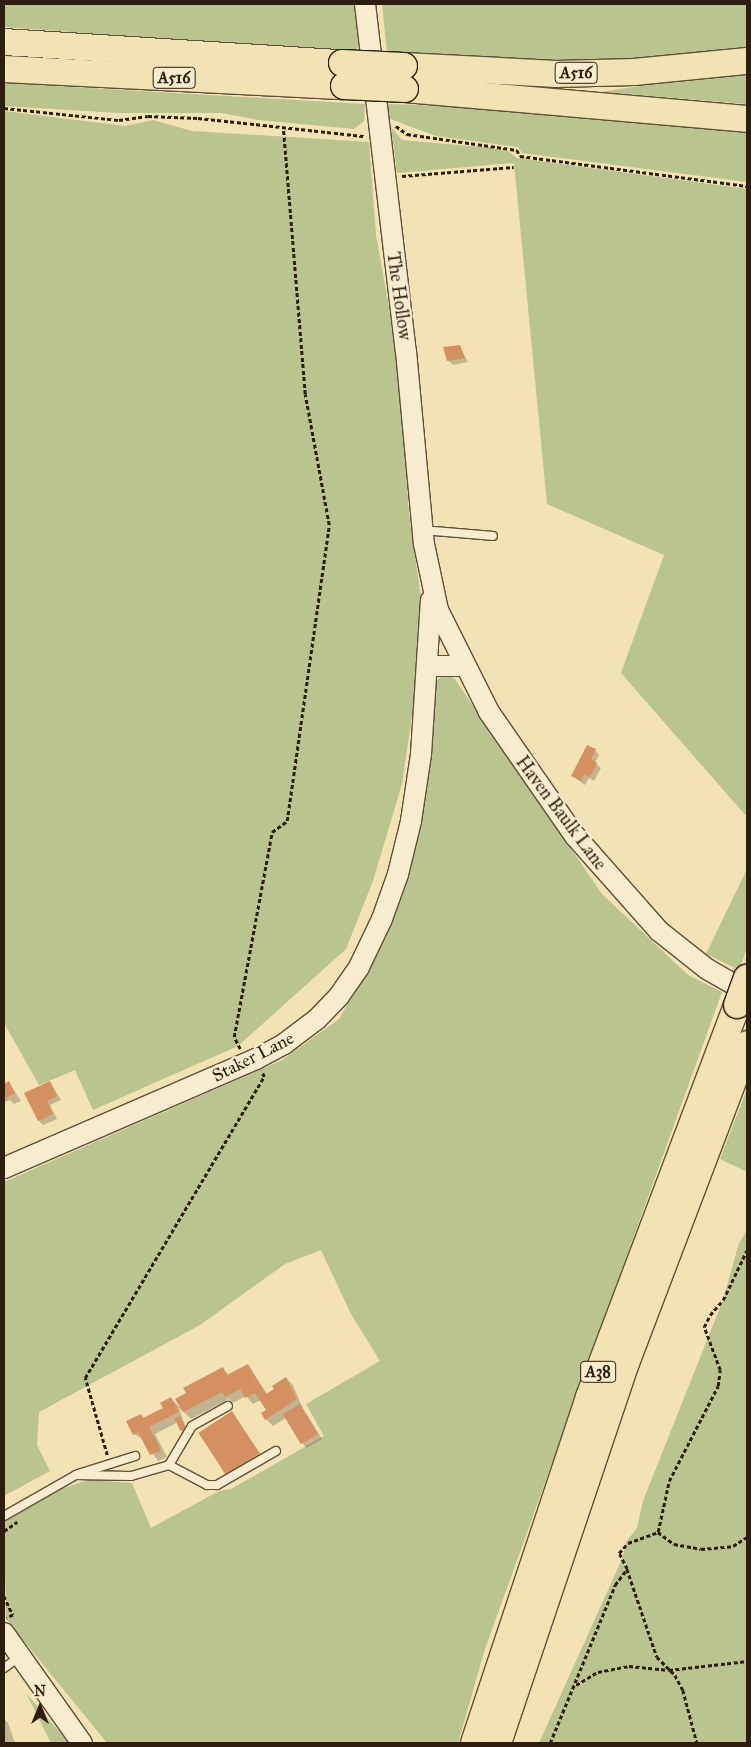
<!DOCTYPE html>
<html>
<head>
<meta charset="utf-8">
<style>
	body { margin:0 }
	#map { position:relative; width:751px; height:1747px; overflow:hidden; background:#f3e2b3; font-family:"IM FELL Great Primer",serif }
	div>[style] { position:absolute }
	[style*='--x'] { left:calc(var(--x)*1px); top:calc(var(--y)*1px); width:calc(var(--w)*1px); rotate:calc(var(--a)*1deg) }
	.green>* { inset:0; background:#b9c48e }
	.shadow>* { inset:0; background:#0003; transform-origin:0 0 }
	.building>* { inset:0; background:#d49061; transform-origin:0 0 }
	.path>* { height:2.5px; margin-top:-1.25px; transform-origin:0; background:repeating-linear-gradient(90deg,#2e1e10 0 4px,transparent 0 6.5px) }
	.roads { filter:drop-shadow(1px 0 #5f4f39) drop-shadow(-1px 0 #5f4f39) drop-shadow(0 1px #5f4f39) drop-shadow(0 -1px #5f4f39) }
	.service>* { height:8px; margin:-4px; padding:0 4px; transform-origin:4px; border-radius:4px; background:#f7ecce }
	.tertiary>* { height:20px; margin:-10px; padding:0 10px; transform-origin:10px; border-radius:10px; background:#f7ecce }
	.trunk>* { height:26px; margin:-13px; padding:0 13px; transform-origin:13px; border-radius:13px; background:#f3e2b3 }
	.bridges { filter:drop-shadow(1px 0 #2e1e10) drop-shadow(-1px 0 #2e1e10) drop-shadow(0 1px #2e1e10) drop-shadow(0 -1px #2e1e10) }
	.trunk-bridge>* { height:26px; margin:-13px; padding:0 13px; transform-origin:13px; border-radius:13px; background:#f3e2b3 }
	span { translate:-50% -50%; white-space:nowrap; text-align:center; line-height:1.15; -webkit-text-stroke:5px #f7ecce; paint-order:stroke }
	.shield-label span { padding:1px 4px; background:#f7ecce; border:1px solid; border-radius:4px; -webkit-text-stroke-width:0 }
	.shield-label { font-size:16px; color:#2e1e10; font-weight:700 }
	.street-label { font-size:18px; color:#2e1e10 }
	.frame { position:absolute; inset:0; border:5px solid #2e1e10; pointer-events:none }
	.north { position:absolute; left:15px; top:1682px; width:50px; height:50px; -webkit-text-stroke:4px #f7ecce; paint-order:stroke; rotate:0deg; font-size:14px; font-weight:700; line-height:20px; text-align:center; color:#2e1e10 }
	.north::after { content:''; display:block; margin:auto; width:18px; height:22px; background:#2e1e10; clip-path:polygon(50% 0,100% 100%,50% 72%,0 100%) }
</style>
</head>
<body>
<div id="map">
	<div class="green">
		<div style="clip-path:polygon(4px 4px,354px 4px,360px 45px,354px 53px,4px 27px)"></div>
		<div style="clip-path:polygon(382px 4px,747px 4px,747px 48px,658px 59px,554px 64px,387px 53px)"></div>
		<div style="clip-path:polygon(747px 74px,747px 104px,601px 92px,652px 84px)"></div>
		<div style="clip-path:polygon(4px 83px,365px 104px,364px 121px,354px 129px,258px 120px,221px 113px,118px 113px,4px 106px)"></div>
		<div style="clip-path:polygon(388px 104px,508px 108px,747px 131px,747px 182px,522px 153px,518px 147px,436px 136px,390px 119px)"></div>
		<div style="clip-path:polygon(4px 111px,125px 126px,153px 120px,192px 131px,369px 142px,376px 235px,398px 357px,409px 514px,421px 598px,419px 668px,402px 784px,373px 881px,346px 949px,238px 1046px,93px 1110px,75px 1070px,39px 1085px,4px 1023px)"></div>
		<div style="clip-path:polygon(391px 127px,402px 140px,491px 148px,508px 151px,517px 158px,747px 189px,747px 817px,621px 673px,664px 555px,547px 504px,514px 163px,397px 173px)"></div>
		<div style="clip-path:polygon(444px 674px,454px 678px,602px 894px,688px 975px,722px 992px,485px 1649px,458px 1743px,107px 1743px,6px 1619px,4px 1522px,58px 1490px,88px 1480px,132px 1483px,151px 1528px,219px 1491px,231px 1489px,324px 1436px,306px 1404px,380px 1361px,351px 1314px,321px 1250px,285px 1264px,200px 1325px,39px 1412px,37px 1445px,50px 1471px,4px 1496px,4px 1182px,282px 1060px,339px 1019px,374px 958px,419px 832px,437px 680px)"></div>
		<div style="clip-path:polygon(747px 869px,747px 948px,739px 970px,706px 954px)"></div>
		<div style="clip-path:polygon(747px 1089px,747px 1172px,720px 1159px)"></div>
		<div style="clip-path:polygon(747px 1230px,747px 1743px,539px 1743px,622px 1559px,626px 1542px,637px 1528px,643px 1501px,723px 1300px,739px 1243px)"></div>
		<div style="clip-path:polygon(26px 1693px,69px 1743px,51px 1743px)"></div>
	</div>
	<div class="shadow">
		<div style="clip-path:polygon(459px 346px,468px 362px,453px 365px,448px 360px)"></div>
		<div style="clip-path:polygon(595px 750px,599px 755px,595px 763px,601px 768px,594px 781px,589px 778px,585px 785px,573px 776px)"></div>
		<div style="clip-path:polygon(50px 1082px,61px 1100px,50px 1105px,57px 1119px,43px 1125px,39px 1121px)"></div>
		<div style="clip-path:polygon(9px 1083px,21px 1101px,14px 1104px,10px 1100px,4px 1102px,4px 1086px)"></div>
		<div style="clip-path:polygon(248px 1366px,268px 1395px,286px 1378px,293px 1385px,302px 1407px,322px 1439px,306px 1448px,286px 1418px,273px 1426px,266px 1419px,268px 1410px,261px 1400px,253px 1404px,246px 1396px,233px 1403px,229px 1399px,191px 1419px,179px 1408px,187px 1431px,182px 1430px,178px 1422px,155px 1434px,167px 1457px,158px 1461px,144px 1440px,134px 1434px,141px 1415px,144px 1419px,164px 1409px,171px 1399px,182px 1409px,223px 1369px,229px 1375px)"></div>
		<div style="left:232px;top:1413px;width:57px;height:39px;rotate:55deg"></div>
		<div style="clip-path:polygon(4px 1719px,8px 1723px,15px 1743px,4px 1743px)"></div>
	</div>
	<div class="building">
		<div style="clip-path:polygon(460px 345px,465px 358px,447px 361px,443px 347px)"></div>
		<div style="clip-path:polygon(587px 745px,596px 749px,591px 759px,597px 763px,590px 777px,584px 774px,581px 781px,571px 776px)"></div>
		<div style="clip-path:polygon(9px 1081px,15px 1093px,6px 1098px,4px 1084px)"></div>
		<div style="clip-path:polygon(50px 1081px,57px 1096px,47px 1101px,53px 1114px,38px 1121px,24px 1093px)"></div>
		<div style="clip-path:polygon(248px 1364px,266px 1394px,274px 1389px,272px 1386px,286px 1377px,297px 1399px,265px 1420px,261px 1413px,266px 1410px,255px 1393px,245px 1398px,240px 1389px,225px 1397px,222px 1392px,183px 1412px,175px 1399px,186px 1393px,183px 1388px,223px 1367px,227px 1375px)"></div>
		<div style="clip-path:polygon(171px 1397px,179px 1412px,149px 1427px,161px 1450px,150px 1455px,138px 1432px,133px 1435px,126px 1421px,141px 1414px,143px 1418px,163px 1408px,160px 1403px)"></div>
		<div style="left:300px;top:1404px;width:35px;height:20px;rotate:59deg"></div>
		<div style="left:232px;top:1411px;width:50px;height:40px;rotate:57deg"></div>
		<div style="left:180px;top:1416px;width:14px;height:6px;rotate:65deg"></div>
	</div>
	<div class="path">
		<div style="--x:4;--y:108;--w:116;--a:6"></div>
		<div style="--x:119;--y:120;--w:29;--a:-8"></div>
		<div style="--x:148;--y:116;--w:50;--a:2.3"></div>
		<div style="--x:198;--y:118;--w:168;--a:6.2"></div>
		<div style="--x:396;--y:126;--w:14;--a:36"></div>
		<div style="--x:407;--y:134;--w:111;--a:8.3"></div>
		<div style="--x:517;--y:150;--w:7;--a:63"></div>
		<div style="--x:520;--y:156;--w:229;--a:7.5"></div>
		<div style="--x:402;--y:176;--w:112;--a:-4.6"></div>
		<div style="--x:240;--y:1049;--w:13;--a:-117"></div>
		<div style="--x:234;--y:1037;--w:208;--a:-79.5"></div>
		<div style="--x:272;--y:832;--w:19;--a:-36"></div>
		<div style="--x:287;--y:821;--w:299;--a:-81.9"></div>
		<div style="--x:329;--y:525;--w:133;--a:-100.4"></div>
		<div style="--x:305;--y:394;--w:266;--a:-94.7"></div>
		<div style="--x:107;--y:1455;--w:80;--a:-105.9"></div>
		<div style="--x:85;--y:1378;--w:350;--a:-59.3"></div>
		<div style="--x:264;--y:1077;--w:5;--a:-112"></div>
		<div style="--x:4;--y:1531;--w:16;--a:-35"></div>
		<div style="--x:658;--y:1532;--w:20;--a:37"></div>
		<div style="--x:674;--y:1544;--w:27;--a:10"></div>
		<div style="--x:701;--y:1549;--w:32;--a:-5"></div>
		<div style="--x:733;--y:1546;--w:17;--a:-33"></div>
		<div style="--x:627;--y:1569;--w:93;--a:71.2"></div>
		<div style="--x:657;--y:1657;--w:25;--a:45"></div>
		<div style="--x:675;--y:1675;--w:17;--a:62"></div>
		<div style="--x:683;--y:1690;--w:55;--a:75.2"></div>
		<div style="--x:4;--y:1596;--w:21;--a:65"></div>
		<div style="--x:13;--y:1615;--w:7;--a:153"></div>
		<div style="--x:576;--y:1685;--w:26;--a:-31"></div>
		<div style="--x:598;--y:1672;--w:32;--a:-11"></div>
		<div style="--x:629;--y:1666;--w:40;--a:5.7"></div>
		<div style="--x:669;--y:1670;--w:79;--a:-6.6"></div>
		<div style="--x:550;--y:1743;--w:171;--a:-67.6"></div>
		<div style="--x:615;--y:1585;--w:20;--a:-53"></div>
		<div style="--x:627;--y:1569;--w:18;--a:-117"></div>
		<div style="--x:619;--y:1553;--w:13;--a:-48"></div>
		<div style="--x:628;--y:1543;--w:32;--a:-20"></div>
		<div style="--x:658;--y:1532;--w:52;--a:-77.8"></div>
		<div style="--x:669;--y:1481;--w:107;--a:-62.7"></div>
		<div style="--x:718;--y:1386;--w:16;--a:-83"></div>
		<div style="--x:720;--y:1370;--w:46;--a:-110.4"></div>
		<div style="--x:704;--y:1327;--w:13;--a:-63"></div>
		<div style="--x:710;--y:1315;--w:20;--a:-49"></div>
		<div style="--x:723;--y:1300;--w:55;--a:-64.4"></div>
	</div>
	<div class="roads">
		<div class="service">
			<div style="--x:423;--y:530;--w:70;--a:4.9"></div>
			<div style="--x:169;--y:1465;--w:43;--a:27.8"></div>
			<div style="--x:207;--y:1485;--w:10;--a:0"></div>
			<div style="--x:217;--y:1485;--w:68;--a:-30"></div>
			<div style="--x:78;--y:1474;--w:60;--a:-17.5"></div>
			<div style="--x:4;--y:1516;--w:83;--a:-29.7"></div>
			<div style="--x:76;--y:1475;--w:55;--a:1"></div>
			<div style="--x:131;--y:1476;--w:40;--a:-16"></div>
			<div style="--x:169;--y:1465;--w:45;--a:-59.5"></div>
			<div style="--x:192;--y:1426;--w:41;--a:-29.1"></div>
			<div style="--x:4;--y:1668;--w:19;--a:-36"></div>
		</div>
		<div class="tertiary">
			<div style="--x:365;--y:4;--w:349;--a:83.3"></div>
			<div style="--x:406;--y:351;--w:194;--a:84.7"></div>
			<div style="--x:424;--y:544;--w:67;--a:78"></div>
			<div style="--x:438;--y:610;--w:114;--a:63.4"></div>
			<div style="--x:489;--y:712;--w:151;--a:55.3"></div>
			<div style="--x:575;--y:836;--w:127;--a:48.5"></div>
			<div style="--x:659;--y:931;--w:61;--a:38.4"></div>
			<div style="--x:707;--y:969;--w:46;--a:29.9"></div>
			<div style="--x:427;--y:666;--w:37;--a:0"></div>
			<div style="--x:4;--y:1168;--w:275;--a:-23.4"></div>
			<div style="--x:256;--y:1059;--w:32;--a:-28"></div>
			<div style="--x:284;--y:1044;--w:41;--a:-37.1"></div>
			<div style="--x:317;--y:1019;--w:32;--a:-46"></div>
			<div style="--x:339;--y:996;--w:35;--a:-55"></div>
			<div style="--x:359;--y:967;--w:53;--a:-64.4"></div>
			<div style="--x:382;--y:919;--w:48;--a:-70.4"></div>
			<div style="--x:398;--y:874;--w:55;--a:-76.2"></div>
			<div style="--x:411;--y:821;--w:68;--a:-81.5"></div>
			<div style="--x:421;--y:754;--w:154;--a:-86.3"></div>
			<div style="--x:4;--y:1633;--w:135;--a:54.7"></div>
		</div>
		<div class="trunk">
			<div style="--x:4;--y:42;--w:339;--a:3.6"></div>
			<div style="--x:404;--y:66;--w:152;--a:3"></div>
			<div style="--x:556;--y:74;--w:78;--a:-1.5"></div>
			<div style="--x:634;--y:72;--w:114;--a:-5.6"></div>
			<div style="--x:4;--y:69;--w:340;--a:2.9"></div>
			<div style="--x:405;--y:89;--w:343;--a:5"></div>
			<div style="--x:474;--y:1743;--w:365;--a:-71.6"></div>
			<div style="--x:589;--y:1397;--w:419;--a:-69.3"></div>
			<div style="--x:498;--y:1743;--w:401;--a:-71.4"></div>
			<div style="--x:626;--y:1363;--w:341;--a:-69.2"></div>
		</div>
	</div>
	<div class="bridges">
		<div class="trunk-bridge">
			<div style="--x:342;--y:63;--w:62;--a:2.8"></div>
			<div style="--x:344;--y:86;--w:61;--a:2.8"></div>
			<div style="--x:737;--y:1005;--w:29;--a:-70"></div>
		</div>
	</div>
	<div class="shield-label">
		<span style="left:576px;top:73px">A516</span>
		<span style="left:174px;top:78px">A516</span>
		<span style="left:598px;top:1372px">A38</span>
	</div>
	<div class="street-label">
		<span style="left:399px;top:296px;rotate:82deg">The Hollow</span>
		<span style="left:561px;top:813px;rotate:53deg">Haven Baulk Lane</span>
		<span style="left:253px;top:1057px;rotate:-27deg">Staker Lane</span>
	</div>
	<div class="frame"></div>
	<div class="north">N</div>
</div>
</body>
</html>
